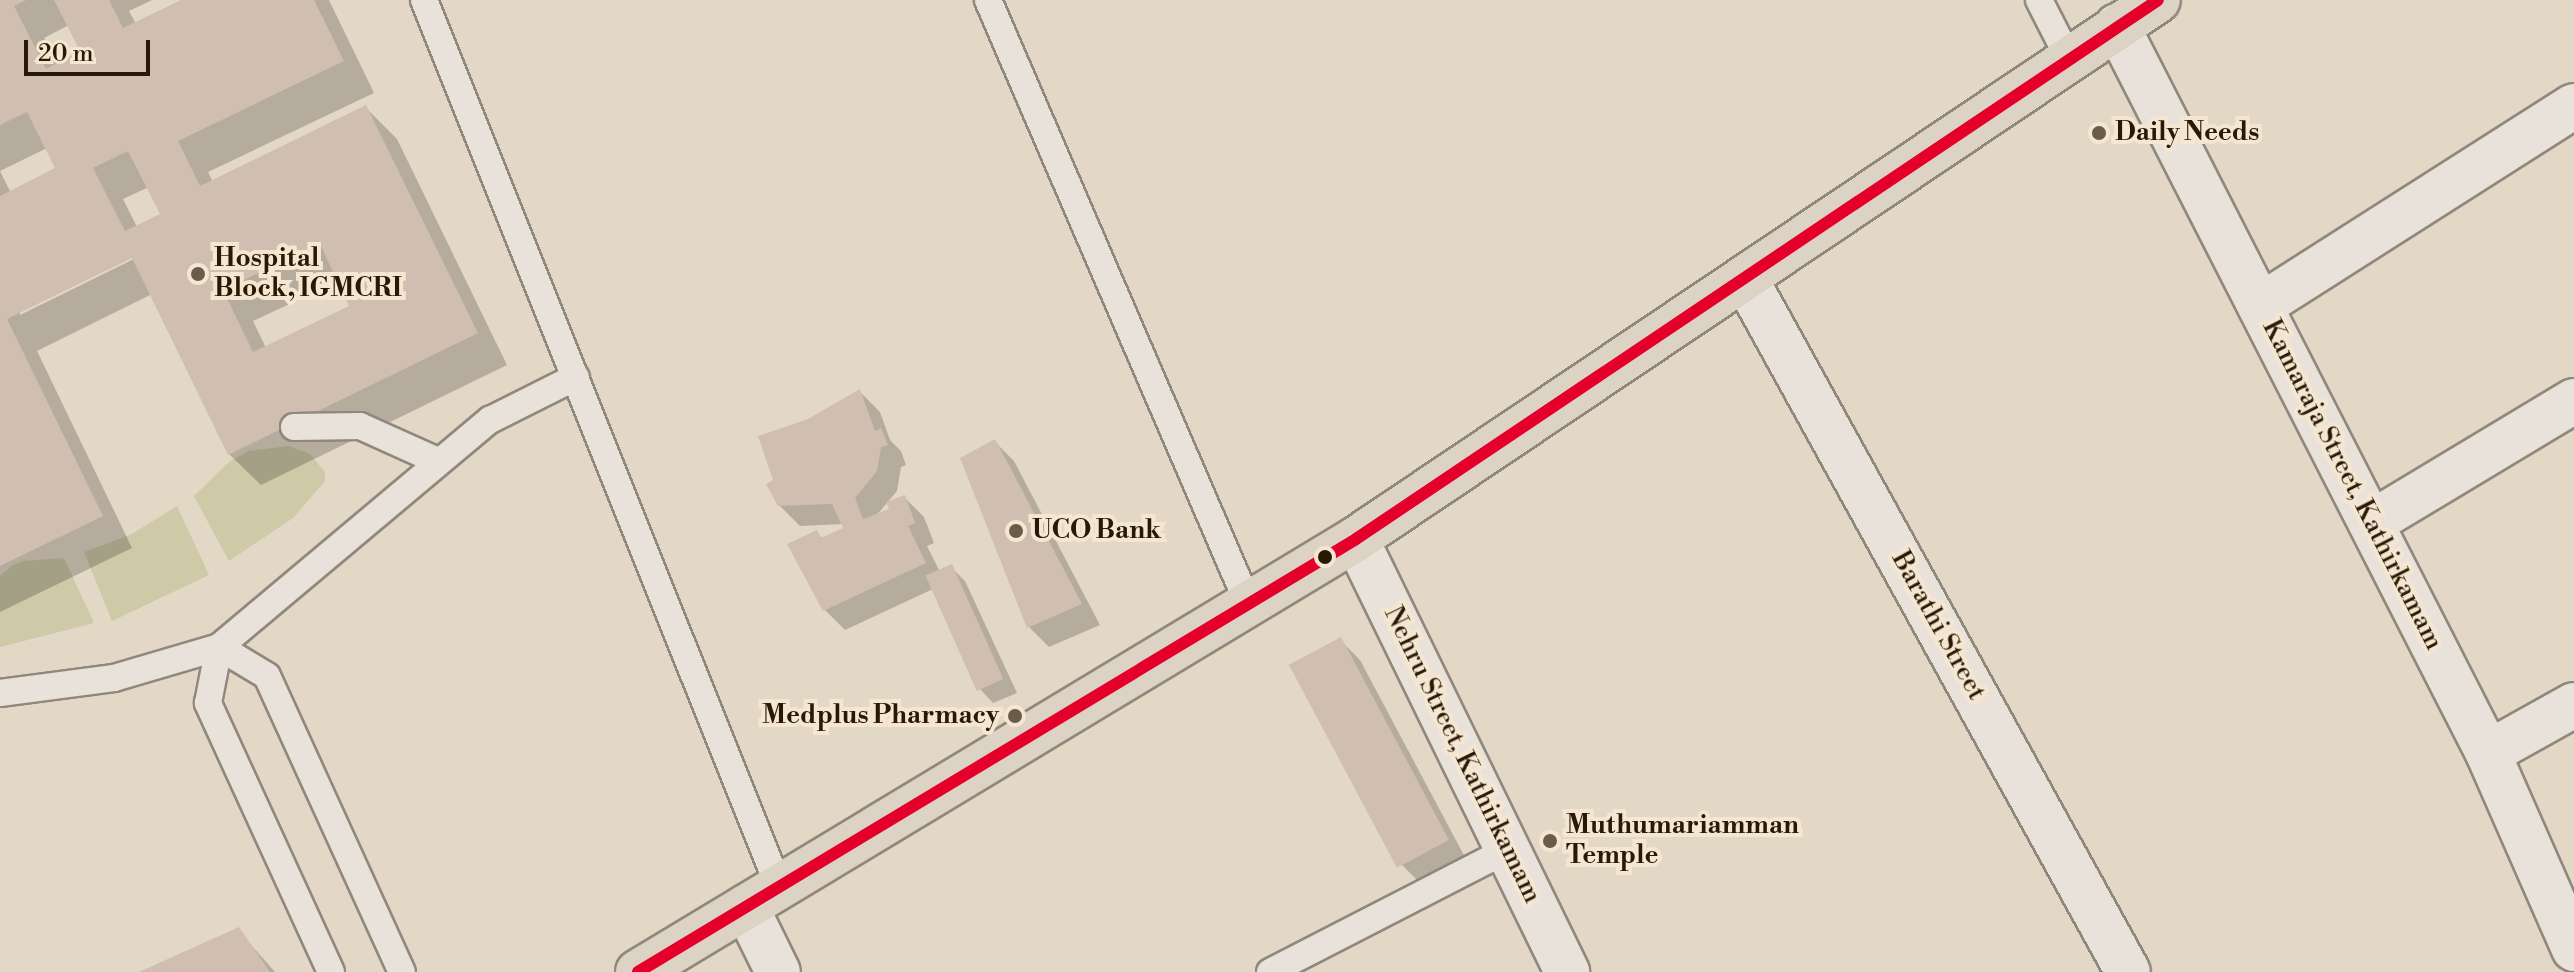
<!DOCTYPE html>
<html>
<head>
<meta charset="utf-8">
<style>
	body { margin:0 }
	#map { position:relative; width:2574px; height:972px; overflow:hidden; background:#e3d7c6; font-family:"Libre Bodoni",serif }
	div>[style] { position:absolute }
	[style*='--x'] { left:calc(var(--x)*1px); top:calc(var(--y)*1px); width:calc(var(--w)*1px); rotate:calc(var(--a)*1deg) }
	.green>* { inset:0; background:#cec9a7 }
	.shadow>* { inset:0; background:#0003 }
	.building>* { inset:0; background:#d0bfb1; transform-origin:0 0 }
	.roads { filter:drop-shadow(2px 0 #91887c) drop-shadow(-2px 0 #91887c) drop-shadow(0 2px #91887c) drop-shadow(0 -2px #91887c) }
	.lane>* { height:26px; margin:-13px; padding:0 13px; transform-origin:13px; border-radius:13px; background:#e9e2da }
	.street>* { height:44px; margin:-22px; padding:0 22px; transform-origin:22px; border-radius:22px; background:#e9e2da }
	.primary>* { height:44px; margin:-22px; padding:0 22px; transform-origin:22px; border-radius:22px; background:#dcd3c5 }
	.bus-1>* { height:12px; margin:-6px; padding:0 6px; transform-origin:6px; border-radius:6px; background:#e4002b }
	.dots>* { width:22px; height:22px; translate:-50% -50%; box-sizing:border-box; border:4px solid #f5e6d2; border-radius:50% }
	span { translate:-50% -50%; white-space:nowrap; text-align:center; line-height:1.15; -webkit-text-stroke:8px #f5e6d2; paint-order:stroke }
	.poi-label { font-size:26px; color:#281907; font-weight:700 }
	.left { translate:0 -50%; text-align:left }
	.right { translate:-100% -50%; text-align:right }
	.street-label { font-size:26px; color:#281907 }
	.scale { position:absolute; left:24px; top:40px; width:126px; height:36px; box-sizing:border-box; border:4px solid #281907; border-top:0; padding-left:10px; font-size:24px; line-height:28px; white-space:nowrap; color:#281907; -webkit-text-stroke:6px #f5e6d2; paint-order:stroke }
</style>
</head>
<body>
<div id="map">
	<div class="green">
		<div style="clip-path:polygon(289px 446px,310px 454px,325px 472px,325px 481px,293px 518px,229px 561px,194px 496px,229px 462px,248px 451px)"></div>
		<div style="clip-path:polygon(177px 506px,209px 575px,112px 621px,84px 552px,132px 534px)"></div>
		<div style="clip-path:polygon(64px 558px,94px 623px,0 647px,0 576px,11px 566px,23px 561px)"></div>
	</div>
	<div class="shadow">
		<div style="clip-path:polygon(evenodd,0 0,152px 0,129px 11px,136px 24px,186px 0,329px 0,374px 93px,208px 172px,213px 182px,366px 108px,397px 139px,507px 365px,261px 485px,229px 454px,152px 294px,37px 351px,132px 548px,0 612px,0 171px,11px 193px,58px 169px,47px 148px,0 171px,0 0,69px 25px,83px 52px,58px 65px,44px 38px,69px 25px,0 0,149px 187px,163px 215px,137px 227px,123px 199px,149px 187px,0 0,140px 252px,142px 255px,20px 315px,20px 310px,140px 252px,0 0,339px 281px,352px 307px,266px 348px,253px 321px,339px 281px)"></div>
		<div style="clip-path:polygon(860px 392px,880px 412px,890px 440px,901px 451px,906px 465px,901px 467px,897px 491px,876px 516px,891px 510px,904px 497px,924px 517px,934px 543px,927px 546px,940px 572px,951px 567px,965px 581px,1017px 693px,993px 703px,980px 689px,933px 589px,845px 630px,825px 610px,816px 532px,823px 539px,845px 529px,843px 524px,800px 526px,779px 505px,775px 481px,809px 420px)"></div>
		<div style="clip-path:polygon(994px 441px,1014px 461px,1100px 625px,1049px 647px,1029px 627px)"></div>
		<div style="clip-path:polygon(1340px 640px,1360px 660px,1467px 861px,1418px 881px,1398px 861px)"></div>
		<div style="clip-path:polygon(238px 930px,275px 972px,144px 972px)"></div>
	</div>
	<div class="building">
		<div style="clip-path:polygon(evenodd,0 0,26px 0,14px 6px,46px 69px,80px 51px,54px 0,109px 0,123px 28px,181px 0,314px 0,344px 61px,178px 141px,200px 186px,366px 105px,478px 333px,228px 455px,132px 258px,7px 319px,103px 516px,0 566px,0 196px,55px 168px,27px 112px,0 125px,0 0,128px 151px,160px 214px,125px 231px,93px 168px,128px 151px,0 0,320px 244px,349px 306px,253px 352px,223px 290px,320px 244px)"></div>
		<div style="clip-path:polygon(860px 389px,875px 431px,881px 428px,888px 445px,881px 447px,877px 471px,855px 498px,863px 519px,889px 509px,886px 502px,905px 495px,915px 523px,908px 526px,926px 563px,823px 611px,787px 544px,817px 530px,821px 538px,843px 528px,832px 504px,778px 506px,766px 484px,773px 480px,758px 436px,808px 419px)"></div>
		<div style="clip-path:polygon(995px 439px,1082px 604px,1027px 628px,960px 458px)"></div>
		<div style="left:952px;top:564px;width:126px;height:29px;rotate:66deg"></div>
		<div style="left:1341px;top:637px;width:230px;height:59px;rotate:62deg"></div>
		<div style="clip-path:polygon(239px 927px,270px 972px,139px 972px)"></div>
	</div>
	<div class="roads">
		<div class="lane">
			<div style="--x:424;--y:0;--w:955;--a:68.19"></div>
			<div style="--x:988;--y:0;--w:657;--a:66.68"></div>
			<div style="--x:2039;--y:0;--w:66;--a:63"></div>
			<div style="--x:294;--y:427;--w:66;--a:-0.9"></div>
			<div style="--x:360;--y:426;--w:85;--a:24.2"></div>
			<div style="--x:0;--y:693;--w:115;--a:-7.5"></div>
			<div style="--x:114;--y:678;--w:109;--a:-16.4"></div>
			<div style="--x:219;--y:647;--w:354;--a:-40"></div>
			<div style="--x:490;--y:420;--w:96;--a:-26.6"></div>
			<div style="--x:331;--y:972;--w:296;--a:-114.6"></div>
			<div style="--x:208;--y:703;--w:57;--a:-78.9"></div>
			<div style="--x:219;--y:647;--w:56;--a:31.1"></div>
			<div style="--x:267;--y:676;--w:325;--a:65.5"></div>
			<div style="--x:1270;--y:972;--w:269;--a:-27.2"></div>
		</div>
		<div class="street">
			<div style="--x:2117;--y:26;--w:816;--a:62.96"></div>
			<div style="--x:2488;--y:753;--w:214;--a:66.3"></div>
			<div style="--x:1746;--y:280;--w:790;--a:61.1"></div>
			<div style="--x:2260;--y:306;--w:372;--a:-32.5"></div>
			<div style="--x:2371;--y:523;--w:237;--a:-31"></div>
			<div style="--x:1356;--y:539;--w:482;--a:64"></div>
			<div style="--x:2488;--y:753;--w:98;--a:-29.2"></div>
			<div style="--x:746;--y:907;--w:72;--a:63.8"></div>
		</div>
		<div class="primary">
			<div style="--x:638;--y:972;--w:838;--a:-31.09"></div>
			<div style="--x:1356;--y:539;--w:966;--a:-33.9"></div>
		</div>
	</div>
	<div class="bus-1">
		<div style="--x:638;--y:972;--w:838;--a:-31.09"></div>
		<div style="--x:1356;--y:539;--w:966;--a:-33.9"></div>
	</div>
	<div class="dots">
		<div style="left:2099px;top:133px;background:#695c4a"></div>
		<div style="left:198px;top:274px;background:#695c4a"></div>
		<div style="left:1016px;top:531px;background:#695c4a"></div>
		<div style="left:1325px;top:557px;background:#281907"></div>
		<div style="left:1015px;top:716px;background:#695c4a"></div>
		<div style="left:1550px;top:841px;background:#695c4a"></div>
	</div>
	<div class="poi-label">
		<span class="left" style="left:2115px;top:133px">Daily Needs</span>
		<span class="left" style="left:214px;top:274px">Hospital<br>Block, IGMCRI</span>
		<span class="left" style="left:1032px;top:531px">UCO Bank</span>
		<span class="right" style="left:999px;top:716px">Medplus Pharmacy</span>
		<span class="left" style="left:1566px;top:841px">Muthumariamman<br>Temple</span>
	</div>
	<div class="street-label">
		<span style="left:2352px;top:485px;rotate:63deg">Kamaraja Street, Kathirkamam</span>
		<span style="left:1938px;top:626px;rotate:61deg">Barathi Street</span>
		<span style="left:1462px;top:755px;rotate:64deg">Nehru Street, Kathirkamam</span>
	</div>
	<div class="scale">20 m</div>
</div>
</body>
</html>
